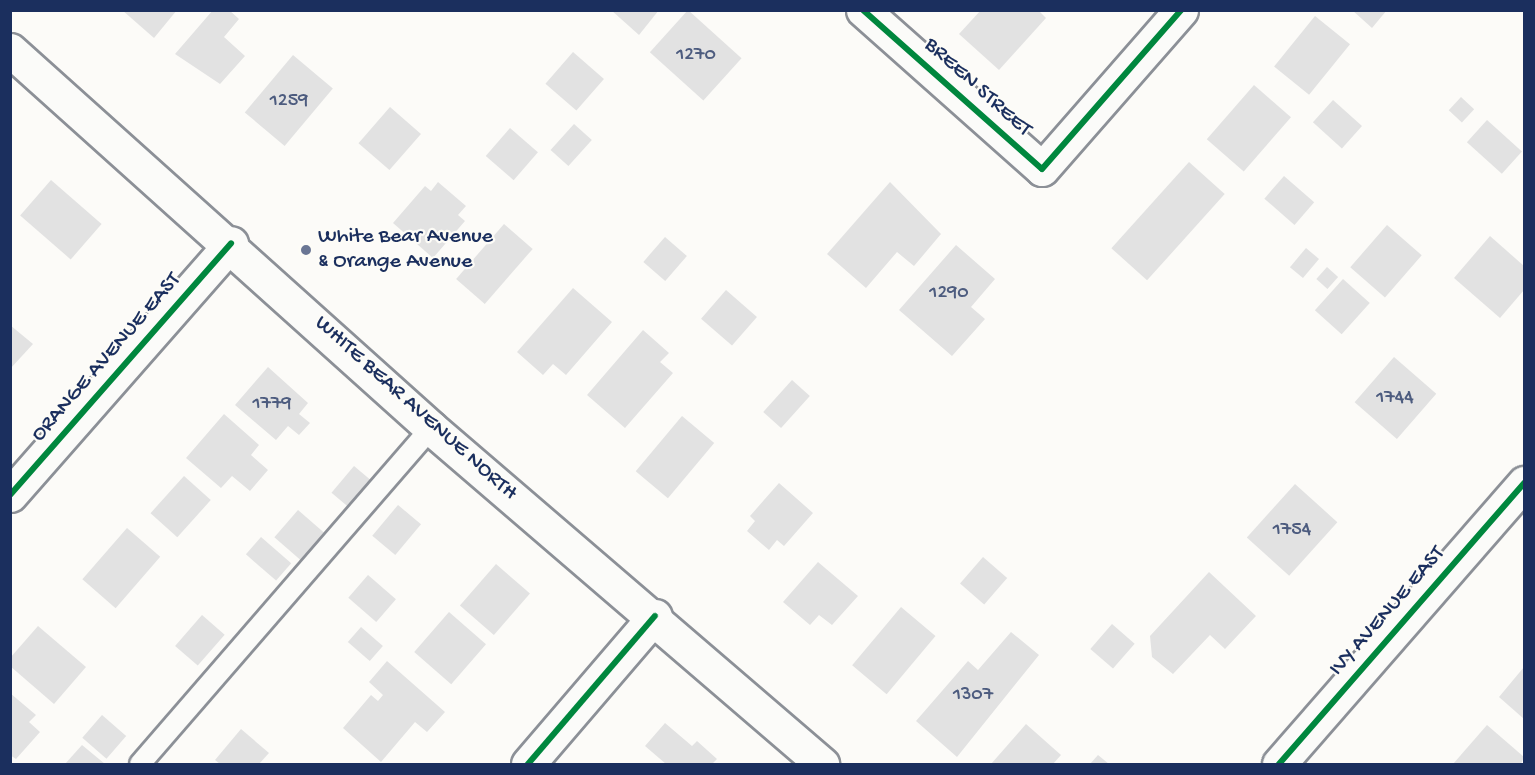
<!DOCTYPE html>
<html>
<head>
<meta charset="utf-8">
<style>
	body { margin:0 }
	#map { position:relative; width:1535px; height:775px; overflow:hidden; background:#fcfbf8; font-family:"Gochi Hand",sans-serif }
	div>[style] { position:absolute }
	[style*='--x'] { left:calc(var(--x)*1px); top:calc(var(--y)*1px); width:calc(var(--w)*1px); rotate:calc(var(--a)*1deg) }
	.building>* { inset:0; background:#e2e2e2; transform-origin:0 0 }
	.roads { filter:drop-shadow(2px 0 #8c9097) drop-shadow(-2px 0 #8c9097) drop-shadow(0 2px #8c9097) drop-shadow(0 -2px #8c9097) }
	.lane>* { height:20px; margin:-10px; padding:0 10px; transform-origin:10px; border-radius:10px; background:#fbfbf9 }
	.street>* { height:33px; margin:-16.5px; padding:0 16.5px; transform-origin:16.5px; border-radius:16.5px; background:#fbfbf9 }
	.secondary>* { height:33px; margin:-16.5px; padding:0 16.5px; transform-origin:16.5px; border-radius:16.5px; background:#fbfbf9 }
	.cycleway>* { height:6px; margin:-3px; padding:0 3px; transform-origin:3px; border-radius:3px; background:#00873e }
	.dots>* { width:16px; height:16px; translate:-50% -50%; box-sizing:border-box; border:3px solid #fdfcf7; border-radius:50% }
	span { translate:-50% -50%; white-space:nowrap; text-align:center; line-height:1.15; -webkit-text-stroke:4.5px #fdfcf7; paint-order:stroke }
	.number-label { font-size:20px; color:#4d5c7f }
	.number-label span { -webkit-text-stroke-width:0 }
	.street-label { font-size:22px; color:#1b2f5e }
	.poi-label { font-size:22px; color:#1b2f5e }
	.left { translate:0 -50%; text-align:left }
	.frame { position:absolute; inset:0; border:12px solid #1b2f5e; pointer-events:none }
</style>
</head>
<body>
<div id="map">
	<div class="building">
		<div style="clip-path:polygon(122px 10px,177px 10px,154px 38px)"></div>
		<div style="clip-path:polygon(213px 10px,229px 10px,239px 19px,224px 37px,245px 56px,220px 84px,175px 54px)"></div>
		<div style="clip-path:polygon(611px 10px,659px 10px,639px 35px)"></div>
		<div style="left:688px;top:10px;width:72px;height:57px;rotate:42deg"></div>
		<div style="clip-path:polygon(981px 10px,1038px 10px,1046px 18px,999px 70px,959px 34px)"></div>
		<div style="clip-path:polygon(1352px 10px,1387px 10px,1372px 28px)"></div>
		<div style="left:1315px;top:16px;width:45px;height:65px;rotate:39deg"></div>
		<div style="left:573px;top:52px;width:41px;height:42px;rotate:41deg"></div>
		<div style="left:293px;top:55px;width:52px;height:75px;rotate:40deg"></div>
		<div style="left:1254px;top:85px;width:49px;height:72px;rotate:41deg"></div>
		<div style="left:1461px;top:97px;width:18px;height:18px;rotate:43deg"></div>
		<div style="left:1333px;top:100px;width:39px;height:30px;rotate:42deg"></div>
		<div style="left:390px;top:107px;width:41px;height:48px;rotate:41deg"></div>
		<div style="left:1487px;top:120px;width:47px;height:30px;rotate:42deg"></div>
		<div style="left:574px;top:124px;width:24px;height:35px;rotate:42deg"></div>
		<div style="left:510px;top:128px;width:37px;height:37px;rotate:41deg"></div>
		<div style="left:1189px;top:162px;width:48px;height:116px;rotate:42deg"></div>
		<div style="left:1284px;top:176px;width:40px;height:30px;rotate:41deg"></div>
		<div style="left:51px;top:180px;width:67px;height:47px;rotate:41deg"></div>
		<div style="clip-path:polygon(438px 182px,466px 206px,458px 215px,465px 221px,433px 258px,393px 223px,425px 186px,431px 191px)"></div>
		<div style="clip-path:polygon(890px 182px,941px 234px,914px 266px,897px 252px,866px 288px,827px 254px)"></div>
		<div style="left:504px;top:224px;width:38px;height:73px;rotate:41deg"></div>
		<div style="left:1387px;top:225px;width:46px;height:56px;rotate:41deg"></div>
		<div style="clip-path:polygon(1490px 236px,1524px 266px,1524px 290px,1500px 318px,1454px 278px)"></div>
		<div style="left:665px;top:237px;width:29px;height:33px;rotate:41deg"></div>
		<div style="clip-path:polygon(956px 245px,995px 279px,971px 307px,985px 319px,952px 356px,899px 310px)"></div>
		<div style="left:1306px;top:248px;width:17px;height:25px;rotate:40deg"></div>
		<div style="left:1327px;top:267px;width:15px;height:16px;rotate:42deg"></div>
		<div style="left:1343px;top:279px;width:36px;height:42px;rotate:42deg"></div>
		<div style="clip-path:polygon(573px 288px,612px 322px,566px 375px,553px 364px,543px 375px,517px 352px)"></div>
		<div style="left:726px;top:290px;width:41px;height:38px;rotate:41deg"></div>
		<div style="clip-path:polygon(10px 325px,33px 344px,10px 369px)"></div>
		<div style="clip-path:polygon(643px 330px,669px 353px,660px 362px,673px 373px,625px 428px,587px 395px)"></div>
		<div style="left:1394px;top:357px;width:56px;height:60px;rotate:41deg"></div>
		<div style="clip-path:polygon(268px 367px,308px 403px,299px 414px,310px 423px,299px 435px,288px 426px,276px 440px,235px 405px)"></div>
		<div style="left:792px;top:380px;width:24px;height:43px;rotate:42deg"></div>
		<div style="clip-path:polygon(224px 414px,259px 445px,251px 455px,268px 470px,250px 491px,232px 476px,221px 488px,186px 458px)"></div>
		<div style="left:682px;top:416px;width:42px;height:72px;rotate:40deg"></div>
		<div style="left:354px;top:466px;width:26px;height:35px;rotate:40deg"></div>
		<div style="left:184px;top:476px;width:36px;height:50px;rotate:42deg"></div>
		<div style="clip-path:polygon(779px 483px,813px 513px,784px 546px,777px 540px,769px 550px,747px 531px,755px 521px,750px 516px)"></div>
		<div style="left:1295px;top:484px;width:57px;height:72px;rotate:42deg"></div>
		<div style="left:398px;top:505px;width:30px;height:40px;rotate:40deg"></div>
		<div style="left:298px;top:510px;width:40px;height:36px;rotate:41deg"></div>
		<div style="left:127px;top:528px;width:44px;height:68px;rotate:41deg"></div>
		<div style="left:261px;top:537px;width:40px;height:23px;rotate:41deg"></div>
		<div style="left:983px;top:557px;width:32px;height:35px;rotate:41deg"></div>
		<div style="clip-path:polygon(818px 562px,858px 596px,832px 625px,819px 615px,810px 625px,783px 602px)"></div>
		<div style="left:496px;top:564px;width:45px;height:55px;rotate:41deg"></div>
		<div style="clip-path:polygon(1209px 572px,1256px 616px,1225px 649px,1210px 635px,1173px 674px,1152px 657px,1150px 636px)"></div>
		<div style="left:368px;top:575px;width:37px;height:30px;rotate:41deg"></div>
		<div style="left:901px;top:607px;width:45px;height:76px;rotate:40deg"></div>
		<div style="left:449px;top:612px;width:49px;height:53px;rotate:41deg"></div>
		<div style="left:202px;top:615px;width:30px;height:41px;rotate:41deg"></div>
		<div style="left:1112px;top:624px;width:30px;height:33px;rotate:41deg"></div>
		<div style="clip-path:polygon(38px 626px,86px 667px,54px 704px,10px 666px,10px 658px)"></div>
		<div style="left:361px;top:627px;width:29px;height:20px;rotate:41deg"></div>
		<div style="clip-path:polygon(1011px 632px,1039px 655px,957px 757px,916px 721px,968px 661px,978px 670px)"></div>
		<div style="clip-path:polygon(387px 661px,445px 712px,427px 732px,415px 722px,381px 762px,343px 728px,371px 695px,378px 701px,383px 695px,369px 682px)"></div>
		<div style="clip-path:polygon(1524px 667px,1524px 719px,1499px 697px)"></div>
		<div style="clip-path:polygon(10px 693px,36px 715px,29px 722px,40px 732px,16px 759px,10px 755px)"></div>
		<div style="left:102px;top:715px;width:32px;height:30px;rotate:41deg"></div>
		<div style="clip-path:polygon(665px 723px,692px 746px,697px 741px,717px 759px,712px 764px,666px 764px,645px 746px)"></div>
		<div style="clip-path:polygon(1026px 724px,1061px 755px,1053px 764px,991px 764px)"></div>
		<div style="clip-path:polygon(1487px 725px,1524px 757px,1521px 764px,1453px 764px)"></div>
		<div style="clip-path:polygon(241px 729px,269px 753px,259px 764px,220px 764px,215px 760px)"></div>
		<div style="clip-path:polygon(82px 745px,105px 764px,65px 764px)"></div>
		<div style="clip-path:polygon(1098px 755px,1109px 764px,1090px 764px)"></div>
	</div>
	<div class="roads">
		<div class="lane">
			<div style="--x:140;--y:764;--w:444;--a:-49.1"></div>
		</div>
		<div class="street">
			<div style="--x:863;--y:10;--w:239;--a:41.6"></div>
			<div style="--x:1042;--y:169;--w:211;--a:-48.8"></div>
			<div style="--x:10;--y:495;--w:335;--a:-48.7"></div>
			<div style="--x:528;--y:764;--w:195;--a:-49.4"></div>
			<div style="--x:1279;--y:764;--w:373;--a:-48.9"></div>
		</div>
		<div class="secondary">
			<div style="--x:10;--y:50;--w:566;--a:41.92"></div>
			<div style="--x:431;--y:428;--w:516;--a:40.67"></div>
		</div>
	</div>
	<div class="cycleway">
		<div style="--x:863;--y:10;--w:239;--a:41.6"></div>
		<div style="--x:1042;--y:169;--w:211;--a:-48.8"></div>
		<div style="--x:10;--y:495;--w:335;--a:-48.7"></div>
		<div style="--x:528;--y:764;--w:195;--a:-49.4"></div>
		<div style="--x:1279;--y:764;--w:373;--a:-48.9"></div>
	</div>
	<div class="dots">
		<div style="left:306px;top:250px;background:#6a7694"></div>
	</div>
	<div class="number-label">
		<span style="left:696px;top:55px">1270</span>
		<span style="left:289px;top:101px">1259</span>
		<span style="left:949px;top:293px">1290</span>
		<span style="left:1395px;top:398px">1744</span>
		<span style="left:272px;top:404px">1779</span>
		<span style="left:1292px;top:530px">1754</span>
		<span style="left:973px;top:695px">1307</span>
	</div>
	<div class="street-label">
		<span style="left:977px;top:88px;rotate:42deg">BREEN STREET</span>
		<span style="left:107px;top:358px;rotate:-49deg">ORANGE AVENUE EAST</span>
		<span style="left:415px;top:409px;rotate:42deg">WHITE BEAR AVENUE NORTH</span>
		<span style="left:1388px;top:612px;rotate:-49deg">IVY AVENUE EAST</span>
	</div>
	<div class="poi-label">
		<span class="left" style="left:318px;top:250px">White Bear Avenue<br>&amp; Orange Avenue</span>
	</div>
	<div class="frame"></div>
</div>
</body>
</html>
